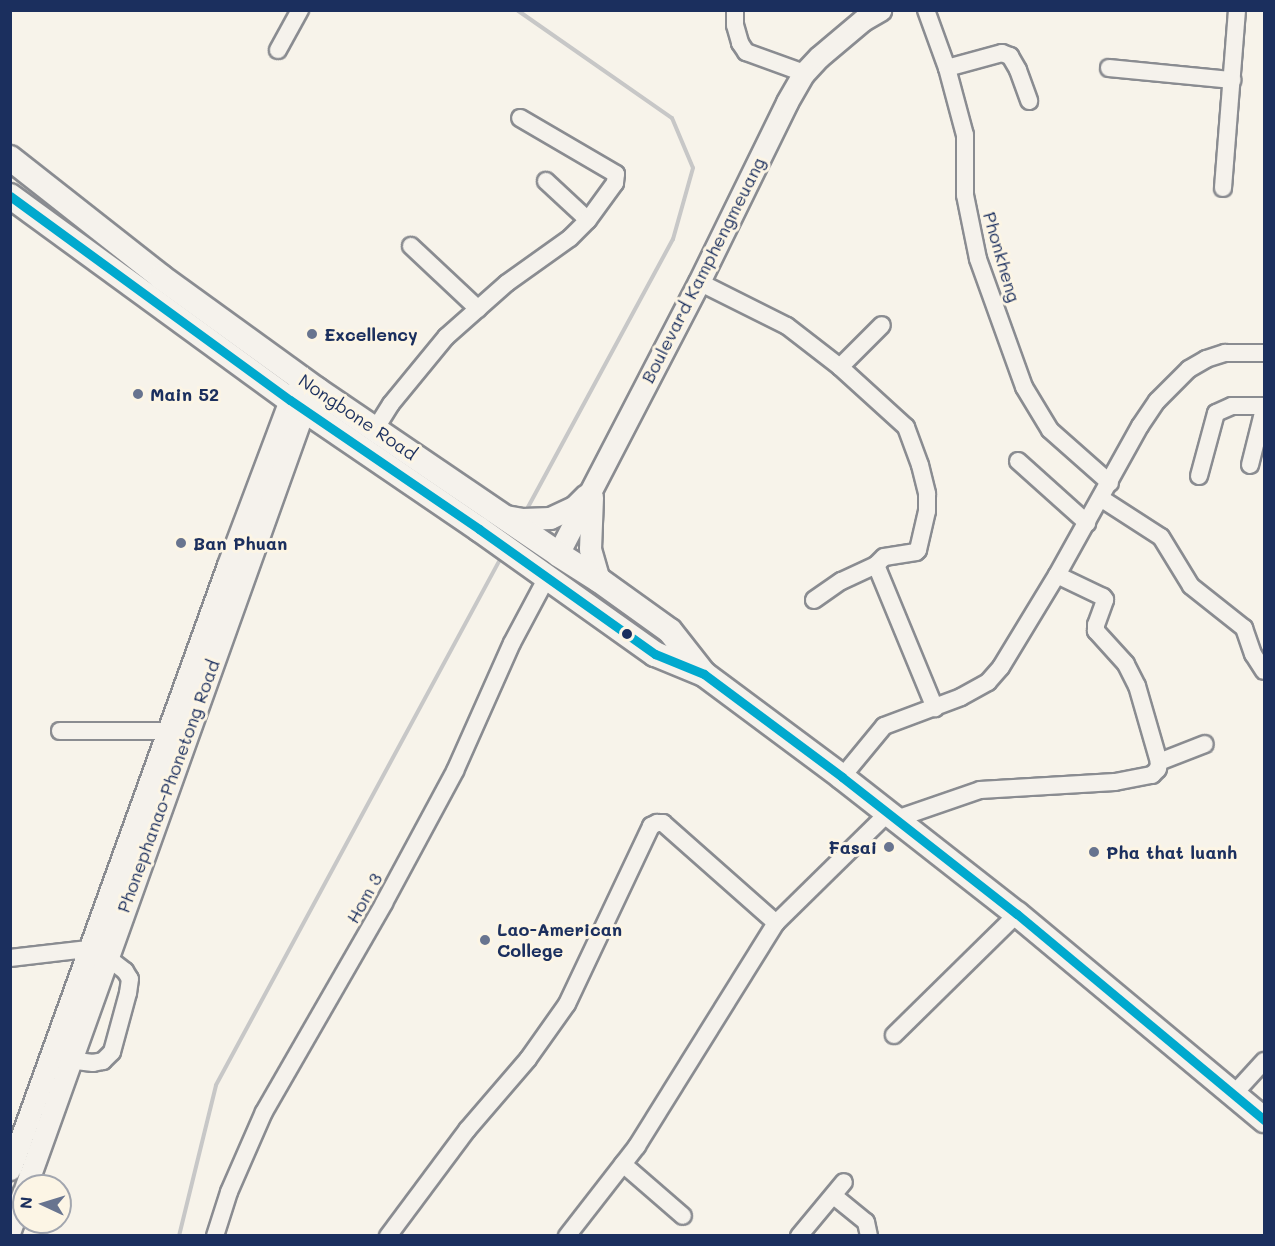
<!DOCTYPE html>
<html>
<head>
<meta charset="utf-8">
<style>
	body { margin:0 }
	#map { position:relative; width:1275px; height:1246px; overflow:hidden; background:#f7f3ea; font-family:Mali,sans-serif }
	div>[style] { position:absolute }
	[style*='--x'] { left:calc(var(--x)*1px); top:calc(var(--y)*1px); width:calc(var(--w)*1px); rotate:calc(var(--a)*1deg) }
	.stream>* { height:4px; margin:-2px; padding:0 2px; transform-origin:2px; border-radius:2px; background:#c7c7c7 }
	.roads { filter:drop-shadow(2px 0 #8a8c91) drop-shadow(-2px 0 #8a8c91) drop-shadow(0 2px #8a8c91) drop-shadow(0 -2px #8a8c91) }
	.minor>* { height:16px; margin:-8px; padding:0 8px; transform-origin:8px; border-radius:8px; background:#f5f2ec }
	.major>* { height:21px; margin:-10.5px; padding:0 10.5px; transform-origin:10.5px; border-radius:10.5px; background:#f5f2ec }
	.highway>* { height:24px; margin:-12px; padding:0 12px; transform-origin:12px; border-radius:12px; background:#f5f2ec }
	.bus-1>* { height:9px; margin:-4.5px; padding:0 4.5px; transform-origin:4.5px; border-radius:4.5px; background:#00a9ce }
	.dots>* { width:16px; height:16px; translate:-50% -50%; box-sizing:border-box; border:3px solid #fcf5e5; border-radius:50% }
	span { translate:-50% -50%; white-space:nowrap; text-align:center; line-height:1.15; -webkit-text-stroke:6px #fcf5e5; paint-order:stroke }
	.street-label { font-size:18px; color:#1b2f5e }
	.poi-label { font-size:18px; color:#1b2f5e; font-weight:700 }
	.left { translate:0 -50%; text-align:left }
	.right { translate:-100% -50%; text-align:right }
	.frame { position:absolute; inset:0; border:12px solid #1b2f5e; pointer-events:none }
	.north { position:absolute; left:12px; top:1174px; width:60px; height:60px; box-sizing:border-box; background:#fcf5e5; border:2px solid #a2a6af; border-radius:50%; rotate:274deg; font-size:16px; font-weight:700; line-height:24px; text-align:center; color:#1b2f5e }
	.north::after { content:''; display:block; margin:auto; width:21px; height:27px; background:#68748f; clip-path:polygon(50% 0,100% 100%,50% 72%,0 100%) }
</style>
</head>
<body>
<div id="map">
	<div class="stream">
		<div style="--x:517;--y:10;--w:189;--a:34.9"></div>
		<div style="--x:672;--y:118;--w:54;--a:67.2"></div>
		<div style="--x:693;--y:168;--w:74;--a:105.7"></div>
		<div style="--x:673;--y:239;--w:309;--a:118.4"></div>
		<div style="--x:179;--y:1236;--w:155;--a:-76.2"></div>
		<div style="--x:216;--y:1085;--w:604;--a:-61.61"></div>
	</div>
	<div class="roads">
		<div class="minor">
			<div style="--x:735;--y:10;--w:15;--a:90"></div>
			<div style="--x:735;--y:25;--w:19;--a:74"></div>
			<div style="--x:740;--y:43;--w:11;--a:56"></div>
			<div style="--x:746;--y:52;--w:62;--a:19.9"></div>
			<div style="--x:926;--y:10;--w:62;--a:70.1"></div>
			<div style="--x:947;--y:68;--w:69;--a:75"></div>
			<div style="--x:965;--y:135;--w:60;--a:90"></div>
			<div style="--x:965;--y:195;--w:65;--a:78.5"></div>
			<div style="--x:978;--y:259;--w:136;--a:70.2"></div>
			<div style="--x:1024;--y:387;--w:50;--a:58.8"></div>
			<div style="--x:1050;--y:430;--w:80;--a:41.5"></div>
			<div style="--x:278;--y:50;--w:46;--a:-61.2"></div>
			<div style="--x:947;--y:68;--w:57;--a:-15.3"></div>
			<div style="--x:1002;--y:53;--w:9;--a:21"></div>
			<div style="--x:1010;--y:56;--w:16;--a:60"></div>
			<div style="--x:1018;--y:70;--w:33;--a:70"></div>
			<div style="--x:1109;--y:68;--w:124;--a:5.6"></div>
			<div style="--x:546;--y:181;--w:57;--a:42.9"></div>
			<div style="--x:1223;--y:188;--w:179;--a:-85.5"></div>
			<div style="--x:411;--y:246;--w:92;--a:43.2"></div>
			<div style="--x:699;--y:282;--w:98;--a:26.6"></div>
			<div style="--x:787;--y:326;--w:67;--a:37.7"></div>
			<div style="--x:840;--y:367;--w:89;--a:42.3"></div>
			<div style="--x:906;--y:427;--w:40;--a:69.8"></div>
			<div style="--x:920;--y:465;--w:30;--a:76"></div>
			<div style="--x:927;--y:494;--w:17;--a:90"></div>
			<div style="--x:927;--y:511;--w:40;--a:103"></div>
			<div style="--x:918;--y:550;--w:3;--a:135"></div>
			<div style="--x:916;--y:552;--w:32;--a:171"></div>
			<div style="--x:884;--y:557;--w:11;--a:135"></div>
			<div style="--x:876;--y:565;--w:38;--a:155"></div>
			<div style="--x:841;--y:581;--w:33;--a:145"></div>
			<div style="--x:840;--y:367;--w:59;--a:-45"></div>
			<div style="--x:376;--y:428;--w:28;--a:-58"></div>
			<div style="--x:391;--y:404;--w:87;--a:-50.6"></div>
			<div style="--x:446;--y:337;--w:81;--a:-41.5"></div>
			<div style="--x:507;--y:283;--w:77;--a:-35.5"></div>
			<div style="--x:570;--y:238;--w:25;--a:-45"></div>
			<div style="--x:588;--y:220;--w:46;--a:-53.9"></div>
			<div style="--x:615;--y:183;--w:9;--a:-84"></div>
			<div style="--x:616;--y:174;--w:111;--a:-149.7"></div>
			<div style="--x:1018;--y:461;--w:93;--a:41.9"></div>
			<div style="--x:1250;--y:465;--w:58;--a:-76"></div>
			<div style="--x:1199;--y:476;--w:65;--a:-74.9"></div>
			<div style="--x:1216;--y:413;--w:17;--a:-24"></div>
			<div style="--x:1232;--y:406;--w:32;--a:0"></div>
			<div style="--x:1102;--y:499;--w:70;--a:32.8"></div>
			<div style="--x:1161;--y:537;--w:57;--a:58.5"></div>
			<div style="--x:1191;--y:586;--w:68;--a:38.4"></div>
			<div style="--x:1244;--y:628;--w:28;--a:71"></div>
			<div style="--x:1253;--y:654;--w:20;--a:57"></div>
			<div style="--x:876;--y:565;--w:155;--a:67.6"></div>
			<div style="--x:60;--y:731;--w:107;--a:0"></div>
			<div style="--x:1159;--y:762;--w:49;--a:-21.4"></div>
			<div style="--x:842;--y:777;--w:66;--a:-50.5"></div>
			<div style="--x:884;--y:726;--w:82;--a:-20.6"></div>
			<div style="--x:961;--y:697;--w:31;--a:-29"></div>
			<div style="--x:988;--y:682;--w:20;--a:-49"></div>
			<div style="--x:1001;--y:667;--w:108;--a:-58.7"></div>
			<div style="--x:1057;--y:575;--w:171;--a:-60.9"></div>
			<div style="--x:1140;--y:426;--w:30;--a:-56"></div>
			<div style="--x:1157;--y:401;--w:45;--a:-45"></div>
			<div style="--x:1189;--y:369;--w:20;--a:-30"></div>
			<div style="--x:1206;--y:359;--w:20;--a:-18"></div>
			<div style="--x:1225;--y:353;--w:39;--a:0"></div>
			<div style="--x:896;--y:819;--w:89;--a:-19"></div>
			<div style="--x:980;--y:790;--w:135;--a:-3.4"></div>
			<div style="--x:1115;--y:782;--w:38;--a:-11"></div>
			<div style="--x:1152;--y:775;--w:8;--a:-45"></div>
			<div style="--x:1158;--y:769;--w:7;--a:-82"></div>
			<div style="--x:1159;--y:762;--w:79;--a:-106.1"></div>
			<div style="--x:1137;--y:686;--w:25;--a:-117"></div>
			<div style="--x:1126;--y:664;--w:45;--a:-132.3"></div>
			<div style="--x:1096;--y:631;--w:6;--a:-90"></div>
			<div style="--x:1096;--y:625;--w:27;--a:-70"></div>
			<div style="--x:1105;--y:600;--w:4;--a:-124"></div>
			<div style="--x:1103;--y:597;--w:51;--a:-154.4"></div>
			<div style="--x:10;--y:958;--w:79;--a:-6.6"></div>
			<div style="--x:88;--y:949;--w:21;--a:23"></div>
			<div style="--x:107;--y:957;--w:23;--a:38"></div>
			<div style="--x:125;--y:971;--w:9;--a:58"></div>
			<div style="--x:130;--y:979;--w:14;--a:98"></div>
			<div style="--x:128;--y:993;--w:61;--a:105.2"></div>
			<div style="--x:112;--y:1052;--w:13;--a:135"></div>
			<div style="--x:103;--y:1061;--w:10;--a:169"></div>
			<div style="--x:93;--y:1063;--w:23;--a:-173"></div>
			<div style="--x:894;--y:1035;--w:173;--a:-44.5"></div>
			<div style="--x:1233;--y:1095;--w:46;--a:-47.6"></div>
			<div style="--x:623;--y:1164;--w:79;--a:40.9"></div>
			<div style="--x:834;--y:1196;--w:41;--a:39.1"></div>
			<div style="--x:866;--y:1222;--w:14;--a:78"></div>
			<div style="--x:215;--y:1236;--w:46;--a:-72.3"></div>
			<div style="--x:229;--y:1192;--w:87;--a:-66.4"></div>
			<div style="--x:264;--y:1112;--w:241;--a:-60.1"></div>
			<div style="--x:384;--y:903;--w:150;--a:-61.7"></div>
			<div style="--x:455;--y:771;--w:140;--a:-66"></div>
			<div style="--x:512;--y:643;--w:72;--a:-62"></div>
			<div style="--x:388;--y:1236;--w:132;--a:-53.3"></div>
			<div style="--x:467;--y:1130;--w:94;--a:-49.3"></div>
			<div style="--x:528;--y:1059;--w:67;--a:-54.7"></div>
			<div style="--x:567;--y:1004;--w:197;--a:-64.7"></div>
			<div style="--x:651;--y:826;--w:7;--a:-27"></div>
			<div style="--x:657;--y:823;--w:6;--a:0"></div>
			<div style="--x:663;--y:823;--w:151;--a:41.5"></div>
			<div style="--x:567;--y:1236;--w:114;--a:-52.1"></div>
			<div style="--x:637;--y:1146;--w:263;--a:-58.1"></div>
			<div style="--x:776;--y:923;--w:157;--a:-44.5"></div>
			<div style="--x:799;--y:1236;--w:70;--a:-50.2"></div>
		</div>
		<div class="major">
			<div style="--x:592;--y:497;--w:52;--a:92.2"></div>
			<div style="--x:590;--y:549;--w:32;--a:74"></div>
			<div style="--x:500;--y:515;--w:23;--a:10"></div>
			<div style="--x:523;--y:519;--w:27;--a:-2"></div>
			<div style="--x:550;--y:518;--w:26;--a:-25"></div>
			<div style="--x:574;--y:507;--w:17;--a:-45"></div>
			<div style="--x:558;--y:554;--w:306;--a:-62.6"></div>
			<div style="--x:699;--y:282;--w:200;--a:-63.9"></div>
			<div style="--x:787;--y:102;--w:34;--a:-60"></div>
			<div style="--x:804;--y:73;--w:22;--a:-47"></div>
			<div style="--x:819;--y:57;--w:57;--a:-40.1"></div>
			<div style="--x:863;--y:20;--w:20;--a:-30"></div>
			<div style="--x:10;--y:1169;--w:642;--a:-70.15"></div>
			<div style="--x:228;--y:565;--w:176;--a:-69.4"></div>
			<div style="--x:290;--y:400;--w:15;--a:-53"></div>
			<div style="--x:26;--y:1186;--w:825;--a:-70.31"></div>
			<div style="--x:304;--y:409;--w:14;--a:-56"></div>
			<div style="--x:10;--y:1230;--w:41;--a:-70.3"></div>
		</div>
		<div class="highway">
			<div style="--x:10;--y:158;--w:192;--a:38.2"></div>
			<div style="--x:161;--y:277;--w:193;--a:35.9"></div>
			<div style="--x:317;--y:390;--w:292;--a:34.2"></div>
			<div style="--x:558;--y:554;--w:49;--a:32.4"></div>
			<div style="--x:599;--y:580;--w:87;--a:35.7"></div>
			<div style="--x:670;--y:631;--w:53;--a:51.8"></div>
			<div style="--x:10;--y:196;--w:346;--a:36.1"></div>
			<div style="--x:290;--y:400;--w:229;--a:34.3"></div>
			<div style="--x:479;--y:529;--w:216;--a:35.4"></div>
			<div style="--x:655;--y:654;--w:53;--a:22.2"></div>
			<div style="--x:704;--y:674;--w:172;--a:36.7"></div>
			<div style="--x:842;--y:777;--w:222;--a:38.1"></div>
			<div style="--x:1017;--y:914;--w:322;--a:39.8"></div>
		</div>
	</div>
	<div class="bus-1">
		<div style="--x:10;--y:196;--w:346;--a:36.1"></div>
		<div style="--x:290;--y:400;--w:229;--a:34.3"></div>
		<div style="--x:479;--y:529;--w:216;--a:35.4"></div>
		<div style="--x:655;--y:654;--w:53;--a:22.2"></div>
		<div style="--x:704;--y:674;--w:172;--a:36.7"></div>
		<div style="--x:842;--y:777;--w:222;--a:38.1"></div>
		<div style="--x:1017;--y:914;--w:322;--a:39.8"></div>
	</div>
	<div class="dots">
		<div style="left:312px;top:334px;background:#68748f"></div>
		<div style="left:138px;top:394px;background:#68748f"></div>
		<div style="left:181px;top:543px;background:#68748f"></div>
		<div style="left:627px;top:634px;background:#1b2f5e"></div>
		<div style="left:889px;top:847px;background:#68748f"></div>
		<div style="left:1094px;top:852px;background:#68748f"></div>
		<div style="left:485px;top:940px;background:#68748f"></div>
	</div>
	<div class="street-label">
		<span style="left:1002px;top:257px;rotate:74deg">Phonkheng</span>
		<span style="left:703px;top:270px;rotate:-63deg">Boulevard Kamphengmeuang</span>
		<span style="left:358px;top:417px;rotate:34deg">Nongbone Road</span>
		<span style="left:168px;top:786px;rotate:-70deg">Phonephanao-Phonetong Road</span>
		<span style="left:364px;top:898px;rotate:-61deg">Hom 3</span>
	</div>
	<div class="poi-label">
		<span class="left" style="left:324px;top:334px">Excellency</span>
		<span class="left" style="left:150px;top:394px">Main 52</span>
		<span class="left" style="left:193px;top:543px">Ban Phuan</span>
		<span class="right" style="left:877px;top:847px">Fasai</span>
		<span class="left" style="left:1106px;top:852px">Pha that luanh</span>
		<span class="left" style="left:497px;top:940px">Lao-American<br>College</span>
	</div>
	<div class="frame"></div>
	<div class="north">N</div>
</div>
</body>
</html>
